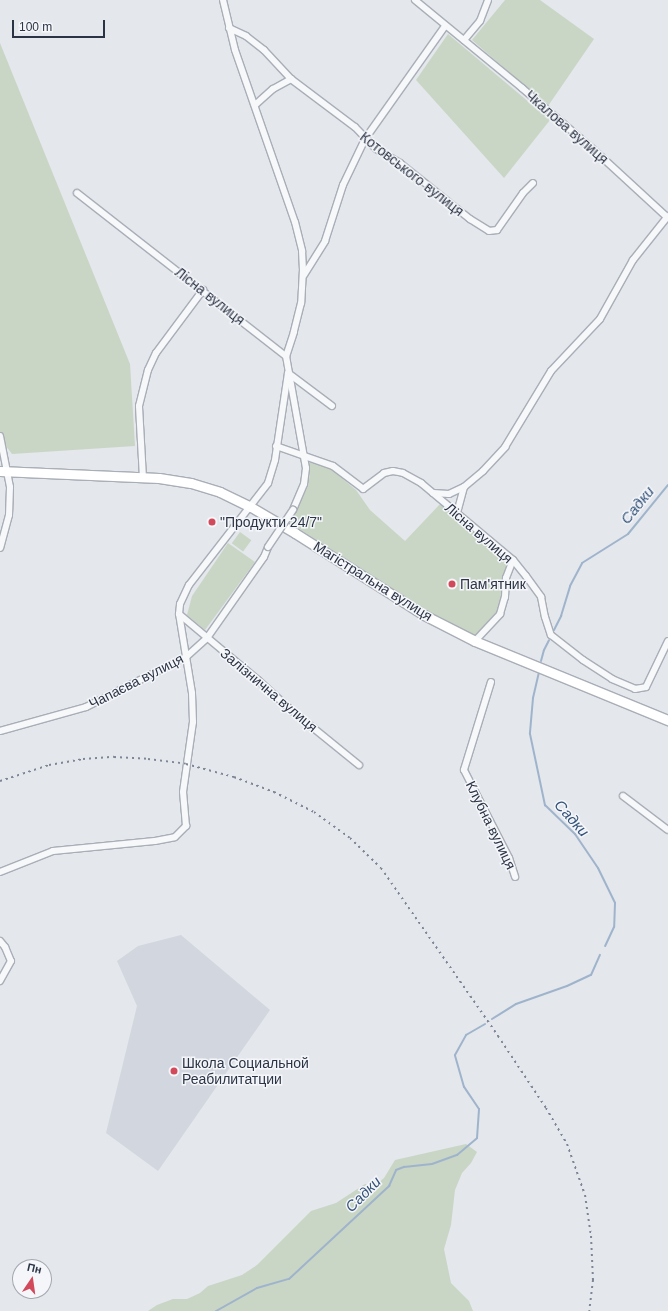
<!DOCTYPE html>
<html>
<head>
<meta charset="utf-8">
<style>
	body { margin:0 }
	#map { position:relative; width:668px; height:1311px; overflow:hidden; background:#e4e7ec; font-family:Arial,sans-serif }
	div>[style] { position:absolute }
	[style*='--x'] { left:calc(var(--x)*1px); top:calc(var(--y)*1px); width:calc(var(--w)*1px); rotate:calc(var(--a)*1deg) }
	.built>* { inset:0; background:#d2d6de }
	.green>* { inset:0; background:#c9d6c5; transform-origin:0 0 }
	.stream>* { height:2px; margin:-1px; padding:0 1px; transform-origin:1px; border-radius:1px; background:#9fb4cc }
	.roads { filter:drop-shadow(1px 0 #a9aeb7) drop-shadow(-1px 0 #a9aeb7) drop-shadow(0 1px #a9aeb7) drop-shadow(0 -1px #a9aeb7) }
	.street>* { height:6px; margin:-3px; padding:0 3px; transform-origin:3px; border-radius:3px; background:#f7f8fa }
	.secondary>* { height:9px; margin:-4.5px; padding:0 4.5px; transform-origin:4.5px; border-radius:4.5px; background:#fff }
	.rail>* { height:2px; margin-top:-1px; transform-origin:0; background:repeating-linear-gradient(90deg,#7d8696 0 2px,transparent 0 6px) }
	.bridges { filter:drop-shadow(1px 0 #a9aeb7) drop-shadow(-1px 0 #a9aeb7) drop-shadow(0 1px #a9aeb7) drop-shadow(0 -1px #a9aeb7) }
	.street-bridge>* { height:6px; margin:-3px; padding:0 3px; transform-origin:3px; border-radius:3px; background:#f7f8fa }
	.dots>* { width:11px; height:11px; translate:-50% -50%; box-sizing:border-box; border:2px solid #f4f6f9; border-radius:50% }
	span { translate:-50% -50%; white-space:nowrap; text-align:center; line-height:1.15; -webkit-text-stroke:3px #f4f6f9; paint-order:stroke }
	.street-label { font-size:14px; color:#2b3445 }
	.poi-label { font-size:14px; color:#2b3445 }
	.left { translate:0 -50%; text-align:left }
	.water-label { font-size:15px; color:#34527a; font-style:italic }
	.north { position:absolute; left:12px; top:1259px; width:40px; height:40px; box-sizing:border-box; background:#f4f6f9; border:1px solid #a4a8b1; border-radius:50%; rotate:13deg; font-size:11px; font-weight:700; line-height:16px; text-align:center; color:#2b3445 }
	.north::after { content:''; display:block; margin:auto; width:14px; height:18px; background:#d1495b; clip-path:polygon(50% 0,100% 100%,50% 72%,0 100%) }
	.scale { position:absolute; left:12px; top:20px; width:93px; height:18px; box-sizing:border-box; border:2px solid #2b3445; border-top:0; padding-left:5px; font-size:12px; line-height:14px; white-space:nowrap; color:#2b3445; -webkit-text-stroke:3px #f4f6f9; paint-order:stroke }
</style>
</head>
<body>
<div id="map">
	<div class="built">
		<div style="clip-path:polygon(181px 935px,270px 1010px,158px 1171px,106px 1133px,137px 1006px,117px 961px,138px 946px)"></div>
	</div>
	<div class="green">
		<div style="clip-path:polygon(505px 0,540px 0,594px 39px,548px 106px,472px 40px)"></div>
		<div style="clip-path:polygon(448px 34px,550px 120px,504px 178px,416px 80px)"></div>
		<div style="clip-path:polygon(0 43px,130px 364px,135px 446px,12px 454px,0 438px)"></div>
		<div style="clip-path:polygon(309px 462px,331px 469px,356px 490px,370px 510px,405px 541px,441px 503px,508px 559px,510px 564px,503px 578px,502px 597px,498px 611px,475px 636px,426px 610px,290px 523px,308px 486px,310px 472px)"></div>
		<div style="left:240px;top:532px;width:14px;height:14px;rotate:36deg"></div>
		<div style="clip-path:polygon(228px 543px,255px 562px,205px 630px,187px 615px,192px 596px)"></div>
		<div style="clip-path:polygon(466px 1144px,477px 1152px,471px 1163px,462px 1173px,455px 1190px,451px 1225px,444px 1249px,451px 1283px,469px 1301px,473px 1311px,148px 1311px,157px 1305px,173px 1299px,187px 1299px,200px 1293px,208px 1286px,242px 1275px,257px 1265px,311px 1211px,336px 1203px,365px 1184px,377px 1184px,384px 1178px,395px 1160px)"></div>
	</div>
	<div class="stream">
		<div style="--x:554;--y:630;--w:16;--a:-63"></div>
		<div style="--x:561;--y:616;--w:31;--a:-73"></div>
		<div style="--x:570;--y:586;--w:26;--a:-62"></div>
		<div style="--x:582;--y:563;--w:54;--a:-32.2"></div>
		<div style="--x:628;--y:534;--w:63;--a:-50.8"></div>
		<div style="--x:541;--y:661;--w:11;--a:-75"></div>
		<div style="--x:544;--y:650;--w:11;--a:-63"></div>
		<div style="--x:539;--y:672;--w:27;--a:103"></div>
		<div style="--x:533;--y:698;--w:36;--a:95"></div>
		<div style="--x:530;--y:734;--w:73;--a:78.1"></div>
		<div style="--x:545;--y:805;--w:42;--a:44"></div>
		<div style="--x:575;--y:834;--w:41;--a:55.9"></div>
		<div style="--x:598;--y:868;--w:39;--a:64"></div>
		<div style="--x:615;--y:903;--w:24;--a:92"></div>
		<div style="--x:614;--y:927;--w:21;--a:115"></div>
		<div style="--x:492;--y:1019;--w:28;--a:-32"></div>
		<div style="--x:516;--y:1004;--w:54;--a:-19.4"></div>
		<div style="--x:567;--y:986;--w:26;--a:-25"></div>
		<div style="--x:591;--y:975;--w:22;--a:-66"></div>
		<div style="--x:216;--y:1311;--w:47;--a:-29.3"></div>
		<div style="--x:257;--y:1288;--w:33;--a:-16"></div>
		<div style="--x:289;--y:1279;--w:137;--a:-42.9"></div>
		<div style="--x:389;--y:1186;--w:17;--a:-66"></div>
		<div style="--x:396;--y:1170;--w:9;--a:-21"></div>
		<div style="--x:404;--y:1167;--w:28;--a:-6"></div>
		<div style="--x:432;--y:1164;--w:27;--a:-20"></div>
		<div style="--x:457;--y:1155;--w:26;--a:-40"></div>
		<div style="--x:477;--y:1138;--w:29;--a:-86"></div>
		<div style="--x:479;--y:1109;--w:27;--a:-124"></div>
		<div style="--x:464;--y:1087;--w:33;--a:-106"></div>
		<div style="--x:455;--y:1055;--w:23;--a:-61"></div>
		<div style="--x:466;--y:1035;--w:22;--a:-30"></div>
	</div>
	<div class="roads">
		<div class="street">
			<div style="--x:223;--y:0;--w:51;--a:76.5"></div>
			<div style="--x:235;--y:50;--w:182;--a:70.8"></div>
			<div style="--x:295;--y:222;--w:30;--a:76"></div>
			<div style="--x:302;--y:251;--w:18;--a:87"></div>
			<div style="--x:303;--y:269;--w:34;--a:93"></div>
			<div style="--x:301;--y:303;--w:30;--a:104"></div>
			<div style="--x:294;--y:332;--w:25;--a:108"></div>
			<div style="--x:415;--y:0;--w:139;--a:39.4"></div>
			<div style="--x:522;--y:88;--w:94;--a:40.7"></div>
			<div style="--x:593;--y:149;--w:100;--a:42.6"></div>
			<div style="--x:229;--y:28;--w:19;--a:25"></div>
			<div style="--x:246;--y:36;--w:23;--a:38"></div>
			<div style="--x:264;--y:50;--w:40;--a:47"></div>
			<div style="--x:291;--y:79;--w:80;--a:36.9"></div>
			<div style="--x:355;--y:127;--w:30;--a:46"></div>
			<div style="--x:376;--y:149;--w:28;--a:30"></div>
			<div style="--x:400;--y:163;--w:90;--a:38.7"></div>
			<div style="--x:470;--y:219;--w:22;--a:32"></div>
			<div style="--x:489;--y:231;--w:8;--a:-7"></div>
			<div style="--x:497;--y:230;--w:45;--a:-54.9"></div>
			<div style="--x:523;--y:193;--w:14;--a:-45"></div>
			<div style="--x:464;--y:40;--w:25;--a:-50"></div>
			<div style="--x:480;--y:21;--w:22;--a:-69"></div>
			<div style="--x:255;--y:105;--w:24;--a:-42"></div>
			<div style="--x:273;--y:89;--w:21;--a:-29"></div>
			<div style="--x:77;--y:193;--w:265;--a:38"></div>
			<div style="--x:286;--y:356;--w:114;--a:79.9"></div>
			<div style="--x:306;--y:468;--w:16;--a:97"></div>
			<div style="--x:304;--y:484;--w:28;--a:113"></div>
			<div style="--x:304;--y:275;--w:40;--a:-58"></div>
			<div style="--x:325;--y:241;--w:59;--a:-72.2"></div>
			<div style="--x:343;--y:185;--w:51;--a:-64.4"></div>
			<div style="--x:365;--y:139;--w:138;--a:-54.7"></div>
			<div style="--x:288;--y:373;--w:55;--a:36.9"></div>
			<div style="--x:0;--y:436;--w:52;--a:78.9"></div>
			<div style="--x:10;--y:487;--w:28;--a:92"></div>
			<div style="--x:9;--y:515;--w:34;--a:105"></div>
			<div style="--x:276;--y:446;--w:60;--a:19.3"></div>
			<div style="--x:333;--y:466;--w:38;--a:37"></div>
			<div style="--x:363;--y:489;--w:26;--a:-37"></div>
			<div style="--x:384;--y:473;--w:9;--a:-13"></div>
			<div style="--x:393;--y:471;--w:10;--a:11"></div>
			<div style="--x:403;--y:473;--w:21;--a:29"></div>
			<div style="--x:421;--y:483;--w:120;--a:39.9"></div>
			<div style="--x:513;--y:560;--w:21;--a:51"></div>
			<div style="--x:526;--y:576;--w:26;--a:54"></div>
			<div style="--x:541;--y:597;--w:20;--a:79"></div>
			<div style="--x:545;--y:617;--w:19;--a:72"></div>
			<div style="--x:551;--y:635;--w:41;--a:38"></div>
			<div style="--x:583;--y:660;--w:35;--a:33"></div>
			<div style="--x:612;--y:679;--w:25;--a:23"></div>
			<div style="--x:635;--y:689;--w:11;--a:-10"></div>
			<div style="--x:646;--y:687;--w:51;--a:-64.4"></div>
			<div style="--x:143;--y:478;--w:72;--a:-93.2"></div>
			<div style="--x:139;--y:406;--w:37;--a:-76"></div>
			<div style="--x:148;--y:370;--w:19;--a:-65"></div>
			<div style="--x:156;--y:353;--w:79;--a:-53.3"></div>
			<div style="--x:464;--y:487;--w:25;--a:-40"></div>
			<div style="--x:483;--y:471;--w:33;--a:-47"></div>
			<div style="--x:505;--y:447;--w:89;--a:-58.8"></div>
			<div style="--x:551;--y:371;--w:71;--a:-46.7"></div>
			<div style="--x:600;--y:319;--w:68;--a:-60.8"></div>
			<div style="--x:633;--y:260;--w:56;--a:-51.5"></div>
			<div style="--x:433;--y:493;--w:16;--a:4"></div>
			<div style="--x:449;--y:494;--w:17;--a:-25"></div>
			<div style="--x:464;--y:487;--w:27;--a:105"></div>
			<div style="--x:179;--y:614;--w:103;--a:39.9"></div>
			<div style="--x:258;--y:680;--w:43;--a:42.2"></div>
			<div style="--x:290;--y:709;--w:89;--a:39.1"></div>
			<div style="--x:475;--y:641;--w:37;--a:-47"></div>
			<div style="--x:500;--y:614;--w:18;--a:-74"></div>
			<div style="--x:505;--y:597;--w:19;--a:-87"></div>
			<div style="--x:506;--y:578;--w:19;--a:-69"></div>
			<div style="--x:491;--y:682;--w:92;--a:107.1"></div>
			<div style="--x:464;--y:770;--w:99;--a:62.9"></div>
			<div style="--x:509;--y:858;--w:20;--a:72"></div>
			<div style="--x:0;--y:731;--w:89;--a:-15.6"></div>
			<div style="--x:86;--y:707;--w:112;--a:-26.6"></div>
			<div style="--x:186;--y:657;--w:28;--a:-42"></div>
			<div style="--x:207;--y:638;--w:99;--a:-54.9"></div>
			<div style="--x:264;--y:557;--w:11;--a:-68"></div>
			<div style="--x:623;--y:796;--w:56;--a:37.1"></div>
			<div style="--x:0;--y:872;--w:57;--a:-21.6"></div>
			<div style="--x:53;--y:851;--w:102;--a:-5.6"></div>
			<div style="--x:155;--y:841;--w:20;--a:-11"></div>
			<div style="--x:175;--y:837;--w:16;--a:-45"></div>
			<div style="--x:186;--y:826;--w:34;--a:-95"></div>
			<div style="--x:183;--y:792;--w:71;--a:-81.9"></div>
			<div style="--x:193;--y:722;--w:29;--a:-92"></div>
			<div style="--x:192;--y:693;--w:80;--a:-99.3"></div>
			<div style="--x:179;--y:614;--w:10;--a:-84"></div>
			<div style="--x:180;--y:604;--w:21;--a:-65"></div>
			<div style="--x:189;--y:585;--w:129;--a:-52.2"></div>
			<div style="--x:268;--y:483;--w:24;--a:-73"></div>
			<div style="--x:275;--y:460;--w:88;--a:-81.5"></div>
			<div style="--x:0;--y:941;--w:8;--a:50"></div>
			<div style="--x:5;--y:947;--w:15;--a:67"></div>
			<div style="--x:11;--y:961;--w:23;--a:119"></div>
		</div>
		<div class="secondary">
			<div style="--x:0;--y:471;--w:159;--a:2.5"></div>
			<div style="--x:159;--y:478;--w:32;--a:9"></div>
			<div style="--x:191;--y:483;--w:30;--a:17"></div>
			<div style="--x:220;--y:492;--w:34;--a:26"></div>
			<div style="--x:251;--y:507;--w:51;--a:30.6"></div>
			<div style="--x:295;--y:533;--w:153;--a:32.4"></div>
			<div style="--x:424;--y:615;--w:57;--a:27"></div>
			<div style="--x:475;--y:641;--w:209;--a:22.3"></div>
		</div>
	</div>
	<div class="rail">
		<div style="--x:0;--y:781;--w:52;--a:-18.1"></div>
		<div style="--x:49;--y:765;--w:35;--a:-10"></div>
		<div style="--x:83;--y:759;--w:31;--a:-4"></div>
		<div style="--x:114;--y:757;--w:34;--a:3"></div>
		<div style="--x:148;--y:759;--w:38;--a:7"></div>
		<div style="--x:186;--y:764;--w:50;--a:15.2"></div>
		<div style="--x:234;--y:777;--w:43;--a:20.6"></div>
		<div style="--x:274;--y:792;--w:45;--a:26.6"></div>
		<div style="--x:314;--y:812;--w:44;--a:35.8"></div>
		<div style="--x:350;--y:838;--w:43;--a:44.1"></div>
		<div style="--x:381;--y:868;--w:205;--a:55.1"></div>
		<div style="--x:498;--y:1036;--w:87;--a:56.3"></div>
		<div style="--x:546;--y:1108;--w:42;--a:59.7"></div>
		<div style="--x:567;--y:1144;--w:54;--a:70.6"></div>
		<div style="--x:585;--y:1195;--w:41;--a:81.7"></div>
		<div style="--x:591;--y:1236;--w:44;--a:87.4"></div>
		<div style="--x:593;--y:1280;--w:31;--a:97"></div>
	</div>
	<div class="bridges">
		<div class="street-bridge">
			<div style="--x:268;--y:547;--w:45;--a:-56"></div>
		</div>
	</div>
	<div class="dots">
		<div style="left:212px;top:522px;background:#d1495b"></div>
		<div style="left:452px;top:584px;background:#d1495b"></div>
		<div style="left:174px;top:1071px;background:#d1495b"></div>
	</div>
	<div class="street-label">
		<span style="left:567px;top:127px;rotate:41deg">Чкалова вулиця</span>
		<span style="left:412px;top:174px;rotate:38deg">Котовського вулиця</span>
		<span style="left:210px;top:296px;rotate:38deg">Лісна вулиця</span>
		<span style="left:479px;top:533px;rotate:41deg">Лісна вулиця</span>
		<span style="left:373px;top:581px;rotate:32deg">Магістральна вулиця</span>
		<span style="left:136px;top:681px;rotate:-27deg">Чапаєва вулиця</span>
		<span style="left:269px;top:690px;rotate:40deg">Залізнична вулиця</span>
		<span style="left:491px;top:825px;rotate:64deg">Клубна вулиця</span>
	</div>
	<div class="poi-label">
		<span class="left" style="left:220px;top:522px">"Продукти 24/7"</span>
		<span class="left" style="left:460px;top:584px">Пам'ятник</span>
		<span class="left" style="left:182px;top:1071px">Школа Социальной<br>Реабилитатции</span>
	</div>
	<div class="water-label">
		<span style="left:637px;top:505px;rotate:-51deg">Садки</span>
		<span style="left:572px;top:818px;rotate:48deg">Садки</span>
		<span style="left:363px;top:1194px;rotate:-45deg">Садки</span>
	</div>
	<div class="north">Пн</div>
	<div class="scale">100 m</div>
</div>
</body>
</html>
